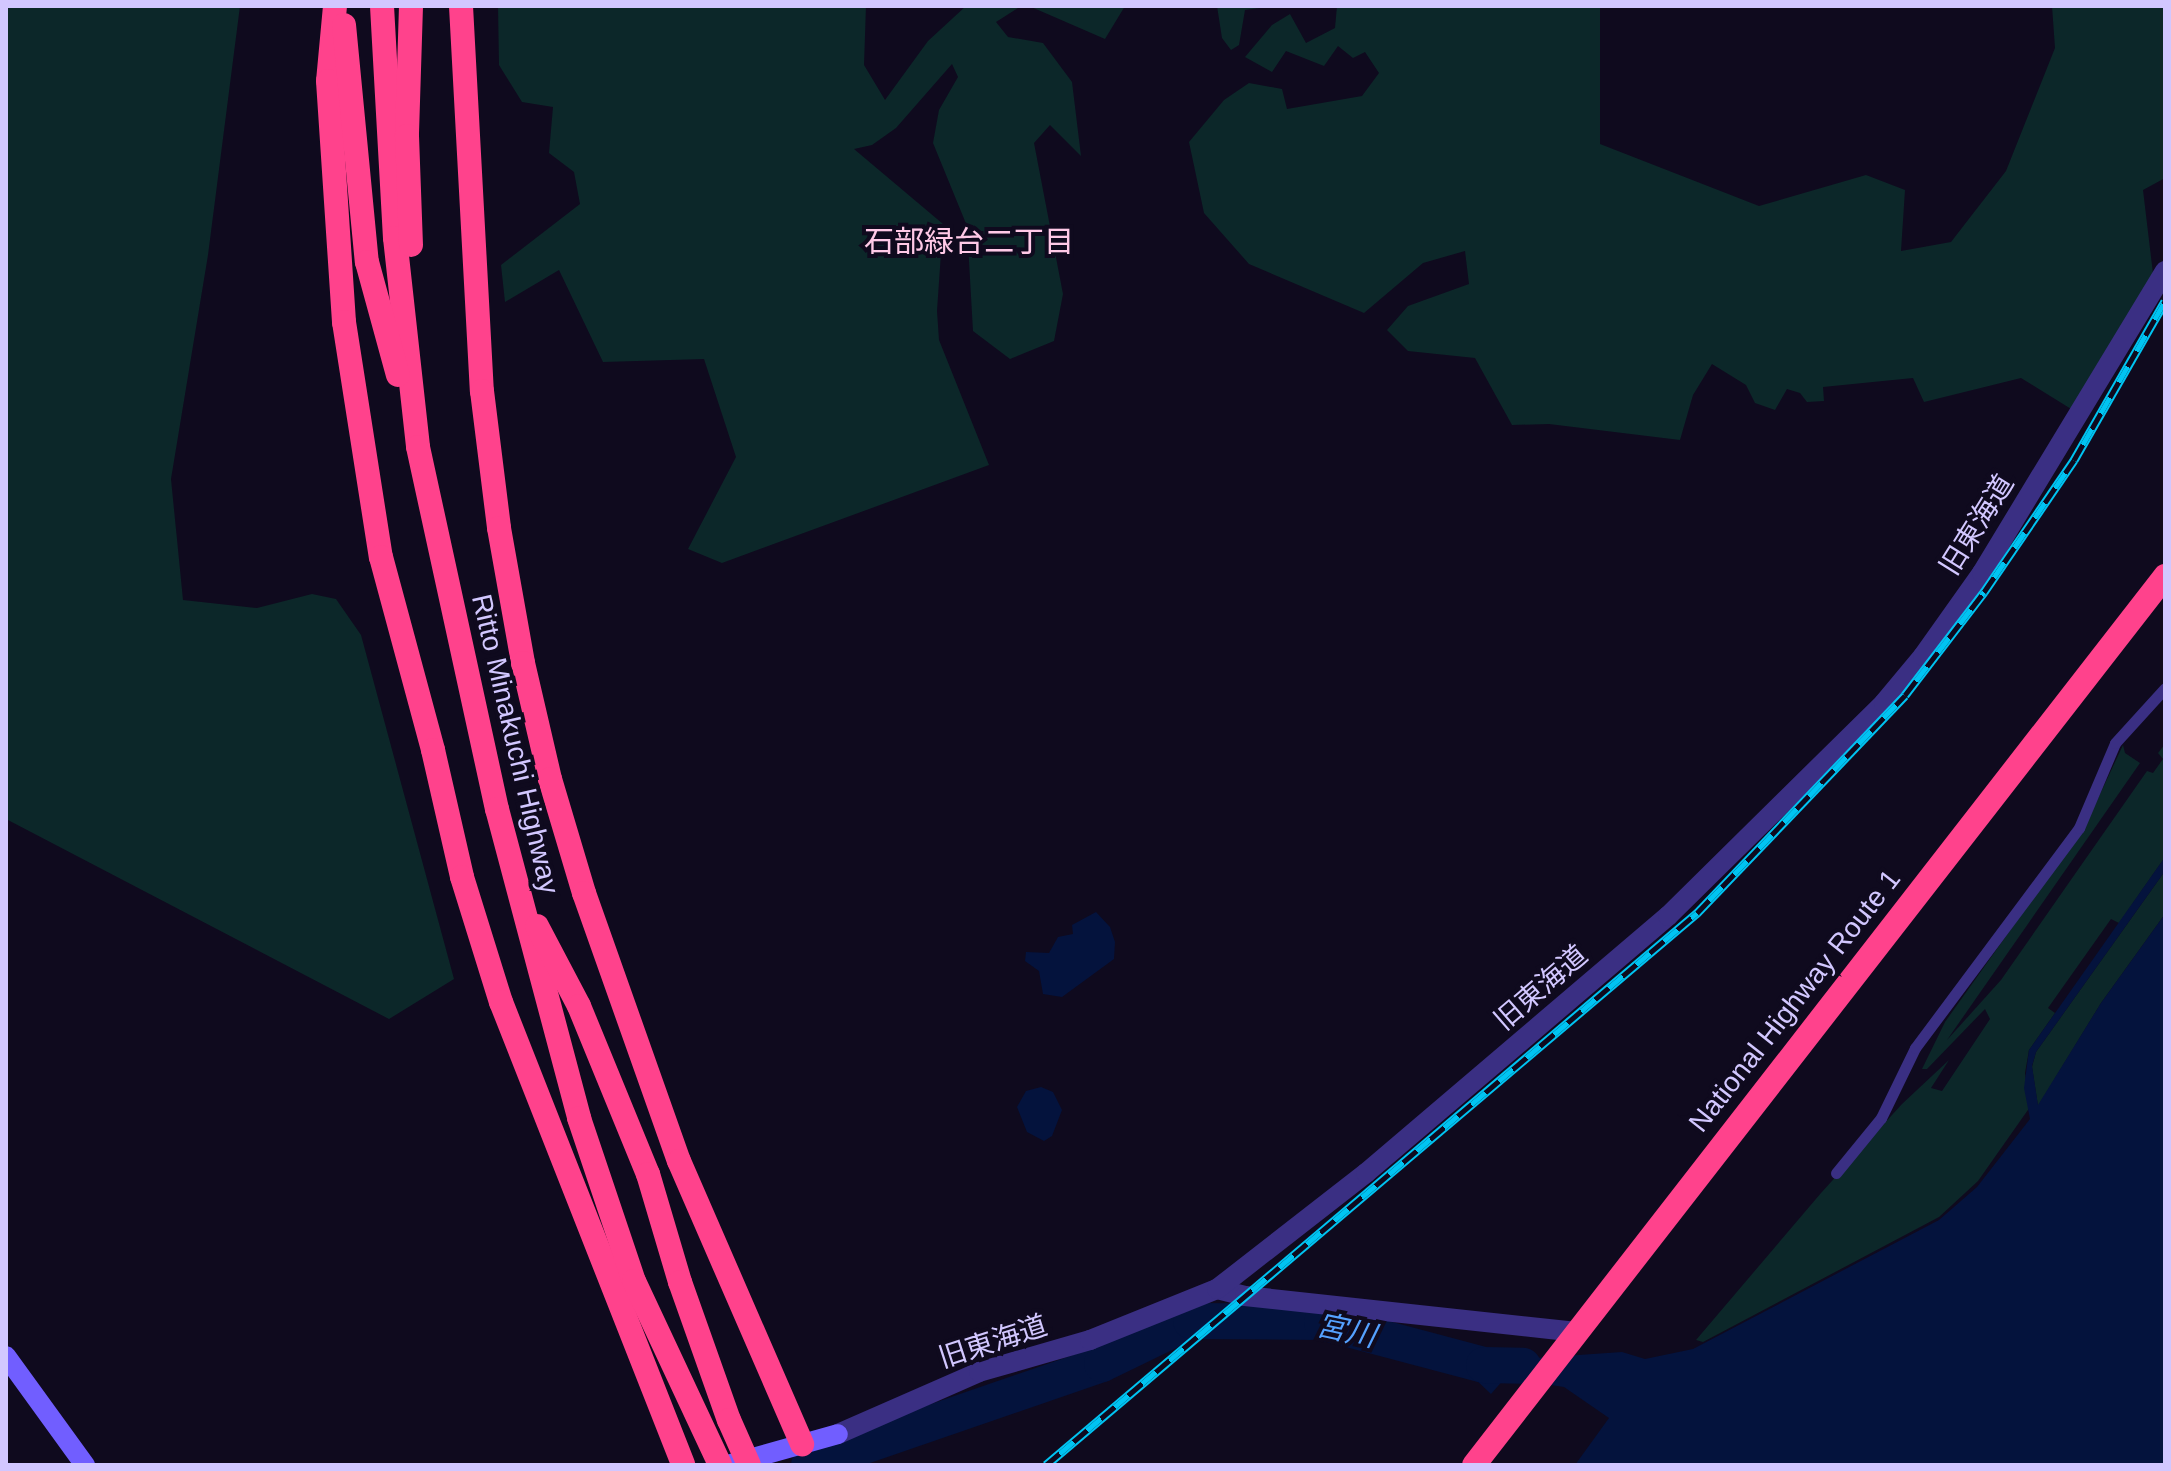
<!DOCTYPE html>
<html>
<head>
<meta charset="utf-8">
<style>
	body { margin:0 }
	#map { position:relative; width:2171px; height:1471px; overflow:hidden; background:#0f0a1e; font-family:Arial,"Noto Sans JP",sans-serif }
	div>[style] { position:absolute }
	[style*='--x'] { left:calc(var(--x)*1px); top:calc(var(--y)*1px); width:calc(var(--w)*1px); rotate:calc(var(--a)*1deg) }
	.green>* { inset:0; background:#0c2729 }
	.water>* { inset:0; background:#04133d }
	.river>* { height:36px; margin:-18px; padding:0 18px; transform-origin:18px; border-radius:18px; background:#04133d }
	.lane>* { height:11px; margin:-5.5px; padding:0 5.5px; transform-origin:5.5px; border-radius:5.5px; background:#3a2f83 }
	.street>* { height:20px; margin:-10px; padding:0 10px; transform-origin:10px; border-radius:10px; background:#3a2f83 }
	.secondary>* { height:20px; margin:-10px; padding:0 10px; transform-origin:10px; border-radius:10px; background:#715eff }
	.highway>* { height:24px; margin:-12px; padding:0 12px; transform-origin:12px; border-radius:12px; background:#ff428c }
	.rail>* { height:9px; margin-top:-4.5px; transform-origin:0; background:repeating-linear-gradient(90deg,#0f0a1e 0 18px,#00c4f2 0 36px); box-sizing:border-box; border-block:2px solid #00c4f2 }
	.highway-bridge>* { height:24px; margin:-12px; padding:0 12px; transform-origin:12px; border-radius:12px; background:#ff428c }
	span { translate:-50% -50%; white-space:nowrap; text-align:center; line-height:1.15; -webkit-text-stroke:8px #0f0a1e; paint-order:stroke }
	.street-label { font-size:28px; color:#d2c7ff }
	.neighbourhood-label { font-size:30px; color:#ffc9e7 }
	.water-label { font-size:30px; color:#55a1ff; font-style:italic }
	.frame { position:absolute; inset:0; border:8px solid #d2c7ff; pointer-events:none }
</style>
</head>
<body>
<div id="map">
	<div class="green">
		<div style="clip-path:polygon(6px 6px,240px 6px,208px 255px,171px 479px,183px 600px,257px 608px,312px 594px,336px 599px,361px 635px,454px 979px,389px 1019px,6px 819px)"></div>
		<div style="clip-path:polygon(498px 6px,866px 6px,864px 65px,885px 100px,928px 41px,966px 6px,1021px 6px,996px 22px,1008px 37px,1043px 43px,1072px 82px,1081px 156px,1050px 125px,1034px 143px,1063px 294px,1054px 341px,1010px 359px,973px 331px,967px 226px,933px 143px,939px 110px,958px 77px,952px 64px,896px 128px,872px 145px,854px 149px,943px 224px,937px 311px,939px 340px,989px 465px,722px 563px,688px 549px,736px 457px,704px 359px,603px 362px,559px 270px,505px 302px,501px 265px,580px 204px,574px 172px,549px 153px,553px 107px,522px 102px,499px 65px)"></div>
		<div style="clip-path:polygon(1029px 6px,1125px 6px,1105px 39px)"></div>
		<div style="clip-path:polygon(1217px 6px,1273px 6px,1245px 10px,1239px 45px,1231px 50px,1222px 38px)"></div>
		<div style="clip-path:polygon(1337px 6px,1600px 6px,1600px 144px,1759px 206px,1866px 175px,1905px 190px,1901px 251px,1951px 242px,2006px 171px,2055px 48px,2052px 6px,2165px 6px,2165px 178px,2143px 190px,2154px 282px,2076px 412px,2021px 378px,1924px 402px,1913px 378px,1823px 387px,1824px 401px,1807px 402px,1800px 393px,1787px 389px,1775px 410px,1755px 403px,1746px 385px,1712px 364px,1693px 395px,1680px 440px,1549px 424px,1512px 425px,1475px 358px,1408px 351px,1387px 330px,1408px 306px,1469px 284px,1465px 251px,1423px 263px,1364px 313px,1249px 264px,1204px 213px,1189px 142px,1224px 100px,1249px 83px,1282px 89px,1287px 109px,1362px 96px,1379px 73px,1365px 52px,1353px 58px,1338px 46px,1324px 66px,1286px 51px,1272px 72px,1245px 57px,1272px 25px,1290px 14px,1306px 43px,1335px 28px)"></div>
		<div style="clip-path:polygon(2165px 744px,2165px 857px,2119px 923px,2111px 919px,2048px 1008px,2055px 1013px,2029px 1050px,2025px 1073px,2030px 1107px,1978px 1181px,1939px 1217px,1703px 1342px,1696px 1340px,1821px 1193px,1902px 1104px,1949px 1060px,1931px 1088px,1942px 1091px,1990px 1019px,1985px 1009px,1927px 1069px,1922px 1069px,1945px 1022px,2087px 822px,2123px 745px,2125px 753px,2140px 763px,1947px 1040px,2001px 980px,2147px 771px,2153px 773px,2163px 759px,2158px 753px)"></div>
		<div style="clip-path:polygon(2165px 871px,2165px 914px,2101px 1003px,2038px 1106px,2032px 1067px,2036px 1052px)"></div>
	</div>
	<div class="water">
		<div style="clip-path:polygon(2165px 857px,2165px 871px,2036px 1052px,2032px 1066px,2038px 1105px,2101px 1003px,2165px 914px,2165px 1465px,1575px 1465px,1609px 1418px,1564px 1387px,1505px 1378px,1491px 1394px,1472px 1376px,1478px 1356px,1535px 1358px,1622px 1352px,1645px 1359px,1693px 1349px,1939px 1220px,1977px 1187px,2030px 1119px,2024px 1088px,2029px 1050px)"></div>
		<div style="clip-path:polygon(1096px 912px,1110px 927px,1115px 942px,1114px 959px,1062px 997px,1043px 994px,1039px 971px,1025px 961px,1026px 952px,1049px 953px,1058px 937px,1073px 934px,1072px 925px)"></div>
		<div style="clip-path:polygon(1041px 1087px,1053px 1092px,1062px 1110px,1052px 1136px,1044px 1141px,1027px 1132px,1017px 1107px,1026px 1091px)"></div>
	</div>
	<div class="river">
		<div style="--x:809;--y:1465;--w:310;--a:-19"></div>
		<div style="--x:1102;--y:1364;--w:99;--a:-25.8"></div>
		<div style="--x:1191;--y:1321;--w:131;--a:0.4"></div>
		<div style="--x:1322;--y:1322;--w:168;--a:14.9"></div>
		<div style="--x:1484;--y:1365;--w:39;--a:1"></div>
	</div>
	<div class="lane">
		<div style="--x:1836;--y:1173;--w:71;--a:-50.7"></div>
		<div style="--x:1881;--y:1118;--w:78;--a:-64.1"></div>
		<div style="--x:1915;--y:1048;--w:274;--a:-53.3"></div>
		<div style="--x:2079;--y:828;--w:92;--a:-67"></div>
		<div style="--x:2115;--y:743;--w:74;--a:-47.7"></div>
	</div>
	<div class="street">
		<div style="--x:1217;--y:1289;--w:29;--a:14"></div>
		<div style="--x:1245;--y:1296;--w:336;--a:6.2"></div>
		<div style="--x:838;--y:1434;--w:154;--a:-23.7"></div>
		<div style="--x:979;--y:1372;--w:116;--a:-16.1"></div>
		<div style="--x:1090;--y:1340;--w:137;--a:-21.9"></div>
		<div style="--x:1217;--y:1289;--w:189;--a:-37.9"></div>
		<div style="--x:1366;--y:1173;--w:397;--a:-40.4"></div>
		<div style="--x:1668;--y:916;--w:303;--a:-44.6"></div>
		<div style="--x:1884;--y:703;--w:61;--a:-50.3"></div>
		<div style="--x:1923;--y:656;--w:102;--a:-54.6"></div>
		<div style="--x:1982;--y:573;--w:353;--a:-58.8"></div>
	</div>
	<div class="secondary">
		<div style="--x:6;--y:1356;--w:135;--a:54.1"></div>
		<div style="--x:728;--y:1465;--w:114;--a:-15.7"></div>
	</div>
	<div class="highway">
		<div style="--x:335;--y:6;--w:75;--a:95.3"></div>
		<div style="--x:328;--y:81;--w:242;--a:86.2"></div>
		<div style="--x:344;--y:322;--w:238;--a:81.1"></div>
		<div style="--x:381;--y:557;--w:200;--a:74.9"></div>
		<div style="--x:433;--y:750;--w:130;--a:77.1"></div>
		<div style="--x:462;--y:877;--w:131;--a:72.7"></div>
		<div style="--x:501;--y:1002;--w:497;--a:68.5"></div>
		<div style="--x:382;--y:6;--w:232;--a:86.8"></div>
		<div style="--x:395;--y:238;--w:210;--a:83.7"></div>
		<div style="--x:418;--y:447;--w:371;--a:77.7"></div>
		<div style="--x:497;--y:809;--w:320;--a:75.1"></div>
		<div style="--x:579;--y:1118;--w:172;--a:71.4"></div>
		<div style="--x:634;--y:1281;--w:203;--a:64.9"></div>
		<div style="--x:411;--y:6;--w:130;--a:91.8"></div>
		<div style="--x:407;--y:136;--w:109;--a:87.9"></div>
		<div style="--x:461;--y:6;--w:386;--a:86.9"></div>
		<div style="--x:482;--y:391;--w:138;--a:82.9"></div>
		<div style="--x:499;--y:528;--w:137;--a:79.9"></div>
		<div style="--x:523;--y:663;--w:119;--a:76.9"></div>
		<div style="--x:550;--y:779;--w:119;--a:73.4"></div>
		<div style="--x:584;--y:893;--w:284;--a:70.5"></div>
		<div style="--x:679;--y:1161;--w:309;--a:66.5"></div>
		<div style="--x:344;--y:25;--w:238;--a:84.5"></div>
		<div style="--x:367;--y:262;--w:117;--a:74.7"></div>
		<div style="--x:537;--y:926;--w:90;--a:62.3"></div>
		<div style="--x:579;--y:1006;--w:182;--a:67.7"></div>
		<div style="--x:648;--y:1174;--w:113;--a:73.5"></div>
		<div style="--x:1474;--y:1465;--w:1126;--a:-52.14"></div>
	</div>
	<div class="rail">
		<div style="--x:1046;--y:1465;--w:854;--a:-40.3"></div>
		<div style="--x:1697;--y:913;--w:301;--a:-46.3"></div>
		<div style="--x:1905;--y:695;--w:130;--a:-52.5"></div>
		<div style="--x:1984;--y:592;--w:160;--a:-55.7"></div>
		<div style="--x:2074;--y:460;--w:183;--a:-60.2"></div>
	</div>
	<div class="highway-bridge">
		<div style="--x:680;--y:1282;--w:146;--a:70.5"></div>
		<div style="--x:729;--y:1420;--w:49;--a:66"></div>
	</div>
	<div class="street-label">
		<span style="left:1977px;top:525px;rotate:-58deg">旧東海道</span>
		<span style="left:515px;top:744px;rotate:77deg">Ritto Minakuchi Highway</span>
		<span style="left:1541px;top:988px;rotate:-41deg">旧東海道</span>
		<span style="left:1795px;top:1001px;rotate:-52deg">National Highway Route 1</span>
		<span style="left:993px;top:1342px;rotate:-18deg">旧東海道</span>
	</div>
	<div class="neighbourhood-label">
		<span style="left:969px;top:242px">石部緑台二丁目</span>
	</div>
	<div class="water-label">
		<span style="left:1346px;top:1331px;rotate:12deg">宮川</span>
	</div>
	<div class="frame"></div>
</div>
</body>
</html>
